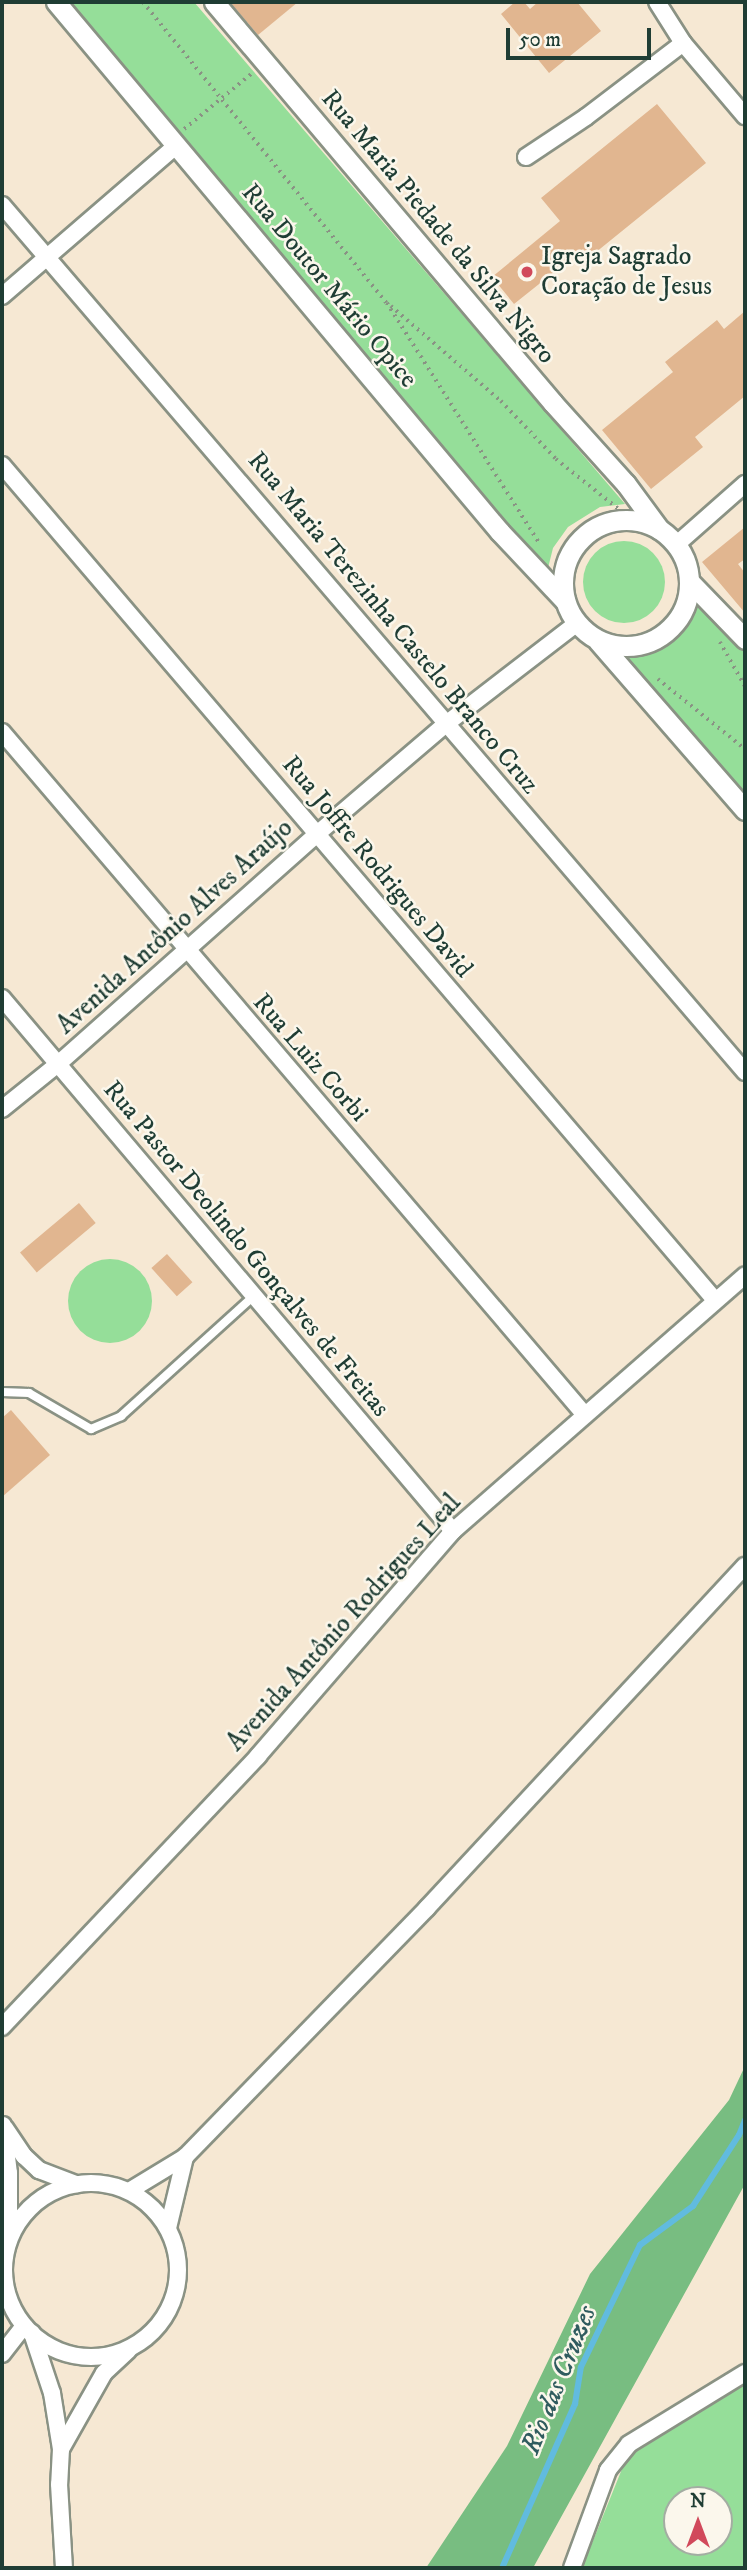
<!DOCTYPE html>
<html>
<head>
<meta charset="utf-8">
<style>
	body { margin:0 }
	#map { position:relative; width:747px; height:2570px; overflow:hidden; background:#f6e8d3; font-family:"IM FELL DW Pica",serif }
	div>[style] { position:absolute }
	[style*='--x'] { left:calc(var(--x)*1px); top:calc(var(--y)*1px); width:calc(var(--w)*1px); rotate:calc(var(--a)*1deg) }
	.green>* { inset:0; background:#95de99 }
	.round { border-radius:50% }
	.forest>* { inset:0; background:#78bd81 }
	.stream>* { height:6px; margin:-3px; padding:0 3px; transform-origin:3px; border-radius:3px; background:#61bbdf }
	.building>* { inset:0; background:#e1b690; transform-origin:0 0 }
	.path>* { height:3.5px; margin-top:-1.75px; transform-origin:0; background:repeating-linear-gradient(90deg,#8a9284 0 2px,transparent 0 7px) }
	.roads { filter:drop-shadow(2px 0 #8a9284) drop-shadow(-2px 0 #8a9284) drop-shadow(0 2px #8a9284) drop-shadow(0 -2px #8a9284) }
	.service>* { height:8px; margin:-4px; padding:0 4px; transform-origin:4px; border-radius:4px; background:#fff }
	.minor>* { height:16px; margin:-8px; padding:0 8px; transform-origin:8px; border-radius:8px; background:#fff }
	.minor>.ring { margin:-8px; padding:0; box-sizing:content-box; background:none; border:16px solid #fff; border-radius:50% }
	.tertiary>* { height:19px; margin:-9.5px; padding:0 9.5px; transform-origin:9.5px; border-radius:9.5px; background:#fff }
	.tertiary>.ring { margin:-9.5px; padding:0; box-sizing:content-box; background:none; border:19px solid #fff; border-radius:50% }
	.dots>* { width:19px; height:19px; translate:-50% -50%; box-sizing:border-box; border:4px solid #fbf7ec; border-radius:50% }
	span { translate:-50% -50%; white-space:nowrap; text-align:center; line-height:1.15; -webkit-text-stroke:5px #fbf7ec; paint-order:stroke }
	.street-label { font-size:26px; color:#1f3d34 }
	.poi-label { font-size:26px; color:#1f3d34 }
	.left { translate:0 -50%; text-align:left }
	.water-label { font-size:28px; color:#305c5f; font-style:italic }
	.frame { position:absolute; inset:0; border:4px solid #1f3d34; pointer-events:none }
	.north { position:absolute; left:663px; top:2486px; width:70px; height:70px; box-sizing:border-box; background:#fbf7ec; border:2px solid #a3ada2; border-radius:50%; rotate:0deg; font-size:19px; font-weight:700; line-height:28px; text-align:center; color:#1f3d34 }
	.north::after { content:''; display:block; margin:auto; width:24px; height:32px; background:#d1495b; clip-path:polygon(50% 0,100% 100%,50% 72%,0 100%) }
	.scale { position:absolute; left:506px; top:28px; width:145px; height:32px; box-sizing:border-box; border:4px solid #1f3d34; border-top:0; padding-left:9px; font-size:21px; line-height:24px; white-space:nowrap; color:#1f3d34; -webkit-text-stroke:5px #fbf7ec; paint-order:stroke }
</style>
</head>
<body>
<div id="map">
	<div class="green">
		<div style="clip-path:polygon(71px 2px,194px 2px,625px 504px,600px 507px,568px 527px,553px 548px,547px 572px)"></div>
		<div class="round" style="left:583px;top:541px;width:82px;height:82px"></div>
		<div style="clip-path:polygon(697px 601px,745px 645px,745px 797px,620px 655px,643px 653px,674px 639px,688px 622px)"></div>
		<div class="round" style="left:68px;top:1259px;width:84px;height:84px"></div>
		<div style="clip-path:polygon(evenodd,745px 2383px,745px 2568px,582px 2568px,624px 2464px,637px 2451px,745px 2383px,719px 2500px,719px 2542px,677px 2542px,677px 2500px,719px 2500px)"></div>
	</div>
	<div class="forest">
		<div style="clip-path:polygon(745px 2066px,745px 2184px,533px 2568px,426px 2568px,507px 2446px,590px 2274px,729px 2100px)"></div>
	</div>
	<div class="stream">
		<div style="--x:502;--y:2568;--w:180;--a:-66"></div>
		<div style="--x:575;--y:2404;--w:37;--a:-81"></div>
		<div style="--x:581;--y:2367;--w:136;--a:-64.2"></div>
		<div style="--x:640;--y:2245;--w:66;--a:-36.3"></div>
		<div style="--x:693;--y:2206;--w:85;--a:-57.1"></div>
		<div style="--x:739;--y:2135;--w:16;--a:-68"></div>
	</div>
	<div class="building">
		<div style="clip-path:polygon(230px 2px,298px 2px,258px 35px)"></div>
		<div style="clip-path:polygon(515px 2px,524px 2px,530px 9px,538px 2px,577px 2px,601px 31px,549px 73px,501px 14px)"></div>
		<div style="clip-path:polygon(657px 104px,706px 163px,590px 257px,583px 249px,514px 304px,492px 277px,560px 221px,541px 198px)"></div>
		<div style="clip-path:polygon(745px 311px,745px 396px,695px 437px,703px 447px,651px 489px,602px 430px,673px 372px,665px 362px,717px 320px,724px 329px)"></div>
		<div style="clip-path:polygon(745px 527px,745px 559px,738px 564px,745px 573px,745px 613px,702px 562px)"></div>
		<div style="left:79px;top:1203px;width:26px;height:77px;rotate:50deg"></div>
		<div style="left:167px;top:1254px;width:38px;height:21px;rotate:48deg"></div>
		<div style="clip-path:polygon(11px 1410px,50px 1455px,2px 1497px,2px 1418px)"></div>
	</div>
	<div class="path">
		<div style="--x:143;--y:2;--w:387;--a:51"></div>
		<div style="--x:387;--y:303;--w:285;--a:57.6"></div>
		<div style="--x:184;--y:129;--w:87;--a:-39.4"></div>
		<div style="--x:391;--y:306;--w:145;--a:40.8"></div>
		<div style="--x:501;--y:401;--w:80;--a:46.5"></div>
		<div style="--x:556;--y:459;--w:82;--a:38.6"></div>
		<div style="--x:720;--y:642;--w:51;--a:60.4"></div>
		<div style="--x:658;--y:679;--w:112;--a:38.8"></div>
	</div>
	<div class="roads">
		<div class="service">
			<div style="--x:2;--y:1392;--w:27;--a:2"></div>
			<div style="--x:29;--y:1393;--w:72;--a:30.1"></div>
			<div style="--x:91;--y:1429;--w:33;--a:-23"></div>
			<div style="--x:121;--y:1416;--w:179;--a:-42.1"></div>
		</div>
		<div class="minor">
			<div style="--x:657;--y:2;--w:49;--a:57.6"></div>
			<div style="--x:683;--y:43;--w:96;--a:49.7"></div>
			<div style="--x:526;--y:157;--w:72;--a:-33.7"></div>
			<div style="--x:586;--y:117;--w:122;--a:-37.3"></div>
			<div style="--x:2;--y:205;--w:1142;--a:49.4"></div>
			<div style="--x:2;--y:296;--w:231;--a:-40.8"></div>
			<div style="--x:2;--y:465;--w:1098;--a:49.51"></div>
			<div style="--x:677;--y:544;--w:91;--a:-41.4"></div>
			<div style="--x:2;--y:732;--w:897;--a:49.52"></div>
			<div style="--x:2;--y:998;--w:698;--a:49.76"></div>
			<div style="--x:2;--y:1109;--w:72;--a:-38.8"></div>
			<div style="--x:58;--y:1064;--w:346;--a:-41.6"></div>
			<div style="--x:317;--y:834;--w:170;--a:-40.5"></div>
			<div style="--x:446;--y:724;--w:165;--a:-37.6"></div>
			<div style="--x:2;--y:2027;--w:373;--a:-46.6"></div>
			<div style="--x:258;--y:1756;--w:298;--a:-49.1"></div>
			<div style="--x:453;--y:1531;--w:388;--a:-41.2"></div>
			<div style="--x:3;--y:2125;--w:48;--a:82.9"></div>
			<div style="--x:9;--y:2173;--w:64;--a:90"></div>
			<div style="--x:5;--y:2128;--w:34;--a:56"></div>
			<div style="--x:24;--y:2156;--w:21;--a:43"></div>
			<div style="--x:39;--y:2170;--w:40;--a:21"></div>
			<div class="ring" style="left:4px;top:2183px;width:158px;height:158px"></div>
			<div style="--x:129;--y:2191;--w:66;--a:-31.3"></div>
			<div style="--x:185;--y:2157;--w:347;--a:-45.8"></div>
			<div style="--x:427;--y:1908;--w:467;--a:-47.1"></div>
			<div style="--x:168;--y:2228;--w:73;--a:-76.5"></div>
			<div style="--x:32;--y:2333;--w:63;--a:71.6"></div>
			<div style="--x:52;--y:2393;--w:57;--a:80.9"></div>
			<div style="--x:61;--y:2449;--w:35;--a:93"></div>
			<div style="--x:59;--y:2484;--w:84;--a:86.6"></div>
			<div style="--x:2;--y:2354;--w:36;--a:-52"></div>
			<div style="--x:61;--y:2449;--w:87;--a:-60.5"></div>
			<div style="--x:104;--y:2373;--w:33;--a:-43"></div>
			<div style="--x:572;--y:2568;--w:104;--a:-69.8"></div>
			<div style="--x:608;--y:2470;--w:33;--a:-51"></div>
			<div style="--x:629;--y:2444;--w:136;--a:-31.5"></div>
		</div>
		<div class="tertiary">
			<div style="--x:56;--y:2;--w:691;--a:50.05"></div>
			<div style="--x:500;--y:532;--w:95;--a:46.7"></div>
			<div style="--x:214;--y:2;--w:525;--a:49.79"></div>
			<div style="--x:553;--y:403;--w:109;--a:48"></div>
			<div style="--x:626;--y:484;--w:56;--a:53.7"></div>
			<div class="ring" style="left:563px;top:520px;width:107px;height:107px"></div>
			<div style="--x:689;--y:581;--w:81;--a:46"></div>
			<div style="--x:598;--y:641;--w:224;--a:49"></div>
		</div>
	</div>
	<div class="dots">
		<div style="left:527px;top:272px;background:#d1495b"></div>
	</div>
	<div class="street-label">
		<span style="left:438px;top:227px;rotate:50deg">Rua Maria Piedade da Silva Nigro</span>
		<span style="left:329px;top:286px;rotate:50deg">Rua Doutor Mário Opice</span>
		<span style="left:393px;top:623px;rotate:50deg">Rua Maria Terezinha Castelo Branco Cruz</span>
		<span style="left:377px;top:867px;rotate:50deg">Rua Joffre Rodrigues David</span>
		<span style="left:175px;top:927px;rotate:-42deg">Avenida Antônio Alves Araújo</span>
		<span style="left:310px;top:1058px;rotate:49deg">Rua Luiz Corbi</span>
		<span style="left:246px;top:1249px;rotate:50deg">Rua Pastor Deolindo Gonçalves de Freitas</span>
		<span style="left:344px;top:1623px;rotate:-48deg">Avenida Antônio Rodrigues Leal</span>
	</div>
	<div class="poi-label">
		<span class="left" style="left:541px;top:272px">Igreja Sagrado<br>Coração de Jesus</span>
	</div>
	<div class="water-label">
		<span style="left:559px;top:2380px;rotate:-68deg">Rio das Cruzes</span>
	</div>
	<div class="frame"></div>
	<div class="north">N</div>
	<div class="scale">50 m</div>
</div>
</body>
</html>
